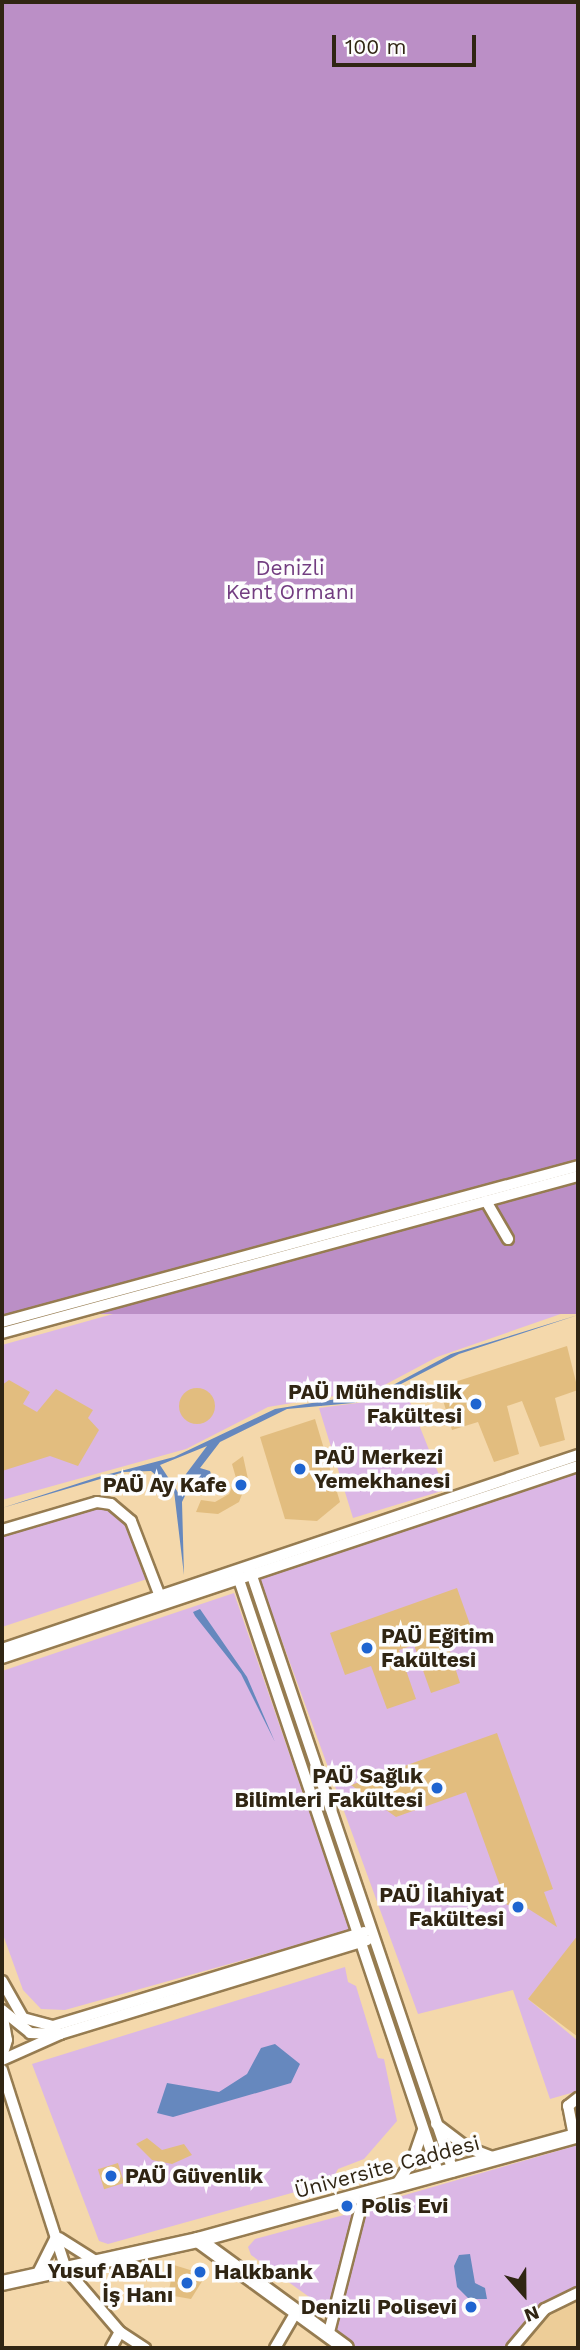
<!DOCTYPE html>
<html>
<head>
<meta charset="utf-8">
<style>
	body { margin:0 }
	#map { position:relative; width:580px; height:2350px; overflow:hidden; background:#f4d8ab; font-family:"Work Sans",sans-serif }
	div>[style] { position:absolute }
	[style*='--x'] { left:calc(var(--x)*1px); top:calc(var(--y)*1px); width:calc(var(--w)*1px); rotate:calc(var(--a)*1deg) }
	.built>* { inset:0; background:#edcd98 }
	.green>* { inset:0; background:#dbb7e5 }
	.forest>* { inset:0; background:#bb8fc6; transform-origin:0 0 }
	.water>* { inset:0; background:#6688be }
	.building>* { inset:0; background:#e2bd7f; transform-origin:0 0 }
	.round { border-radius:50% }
	.roads { filter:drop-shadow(2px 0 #967c51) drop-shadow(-2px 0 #967c51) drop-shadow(0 2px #967c51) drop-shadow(0 -2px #967c51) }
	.minor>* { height:10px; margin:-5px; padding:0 5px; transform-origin:5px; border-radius:5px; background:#fff }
	.major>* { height:14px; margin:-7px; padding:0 7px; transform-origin:7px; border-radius:7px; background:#fff }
	.dots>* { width:19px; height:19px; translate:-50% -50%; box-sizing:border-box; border:4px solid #fdfdfd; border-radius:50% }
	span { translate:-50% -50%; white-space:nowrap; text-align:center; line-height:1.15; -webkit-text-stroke:7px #fdfdfd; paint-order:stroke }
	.park-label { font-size:21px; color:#723c80 }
	.poi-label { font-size:21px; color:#302513; font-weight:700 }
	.right { translate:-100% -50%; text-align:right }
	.left { translate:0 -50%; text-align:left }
	.street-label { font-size:21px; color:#302513 }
	.frame { position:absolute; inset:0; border:4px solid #302513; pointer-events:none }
	.north { position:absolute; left:489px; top:2259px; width:70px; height:70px; -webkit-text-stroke:5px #fdfdfd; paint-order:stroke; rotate:159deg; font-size:19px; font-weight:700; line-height:28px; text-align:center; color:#302513 }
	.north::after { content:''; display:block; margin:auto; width:24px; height:32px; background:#302513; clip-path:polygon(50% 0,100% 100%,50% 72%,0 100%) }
	.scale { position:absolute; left:332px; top:35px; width:144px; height:32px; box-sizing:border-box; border:4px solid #302513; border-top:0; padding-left:9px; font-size:21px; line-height:24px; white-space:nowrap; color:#302513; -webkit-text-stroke:5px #fdfdfd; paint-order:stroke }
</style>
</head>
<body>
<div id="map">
	<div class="built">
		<div style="clip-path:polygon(578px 2293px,578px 2348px,512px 2348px,545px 2309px)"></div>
	</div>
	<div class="green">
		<div style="clip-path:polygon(578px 1184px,578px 1308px,437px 1357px,377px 1389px,268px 1407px,186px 1449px,2px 1500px,2px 1345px)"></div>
		<div style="clip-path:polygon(404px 1387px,445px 1490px,353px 1518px,319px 1408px,373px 1401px)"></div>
		<div style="clip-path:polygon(578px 1466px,578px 1941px,528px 1999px,578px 2041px,578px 2091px,550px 2099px,513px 1990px,418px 2014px,259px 1578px)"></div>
		<div style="clip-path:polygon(97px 1502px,122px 1510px,150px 1578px,2px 1627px,2px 1530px)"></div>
		<div style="clip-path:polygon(234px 1593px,350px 1930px,65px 2010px,41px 2009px,23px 1990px,2px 1932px,2px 1671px)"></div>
		<div style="clip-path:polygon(345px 1967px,348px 1982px,356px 1986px,378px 2058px,384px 2059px,397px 2121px,364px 2159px,338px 2169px,331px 2182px,108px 2244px,99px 2241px,32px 2064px)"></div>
		<div style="clip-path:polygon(578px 2145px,578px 2293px,545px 2309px,513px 2348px,346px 2348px,328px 2336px,367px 2206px)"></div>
		<div style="clip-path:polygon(355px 2212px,330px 2312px,251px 2255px,248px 2247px,255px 2239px)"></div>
	</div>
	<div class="forest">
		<div style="left:2px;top:2px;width:576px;height:1312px"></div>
	</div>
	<div class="water">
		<div style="clip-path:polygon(evenodd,578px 1315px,459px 1354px,374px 1398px,353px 1403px,287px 1409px,220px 1442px,200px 1468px,210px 1471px,213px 1481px,205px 1485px,195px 1475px,182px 1502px,184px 1575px,174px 1491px,151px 1471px,124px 1472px,2px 1508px,98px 1477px,174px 1457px,275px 1409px,380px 1392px,451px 1354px,578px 1315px,207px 1446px,186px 1474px,179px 1494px,160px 1465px,207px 1446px)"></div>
		<div style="clip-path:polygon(200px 1609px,247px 1677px,275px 1742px,241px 1674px,195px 1616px,193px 1612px)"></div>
		<div style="clip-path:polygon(275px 2044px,300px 2064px,291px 2083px,173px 2117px,157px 2113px,167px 2083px,219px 2092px,247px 2074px,261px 2048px)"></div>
		<div style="clip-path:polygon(470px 2254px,475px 2283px,485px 2288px,487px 2299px,469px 2299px,457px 2287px,454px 2266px,459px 2255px)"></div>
	</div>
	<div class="building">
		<div style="clip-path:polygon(567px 1346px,578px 1390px,555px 1398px,565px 1440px,540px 1447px,522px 1401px,507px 1406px,519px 1454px,494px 1462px,478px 1422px,452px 1430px,439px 1387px)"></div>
		<div style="clip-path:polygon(9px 1380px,30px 1392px,23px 1404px,37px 1412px,56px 1389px,93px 1410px,88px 1418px,99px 1430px,78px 1466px,50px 1456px,2px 1471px,2px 1385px)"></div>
		<div class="round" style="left:179px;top:1388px;width:36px;height:36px"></div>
		<div style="clip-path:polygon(315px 1419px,340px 1502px,317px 1521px,285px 1519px,260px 1437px)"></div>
		<div style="clip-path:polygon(243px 1456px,248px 1479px,239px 1502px,218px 1514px,196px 1512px,201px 1500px,215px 1502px,229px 1494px,236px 1478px,232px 1464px)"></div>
		<div style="clip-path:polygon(457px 1588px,472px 1630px,446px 1639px,460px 1683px,431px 1693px,414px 1645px,399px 1650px,416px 1699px,387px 1709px,371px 1666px,345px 1675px,330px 1633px)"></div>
		<div style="clip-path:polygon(497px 1733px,553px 1889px,544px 1892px,557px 1927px,519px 1903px,507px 1905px,466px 1792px,396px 1817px,351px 1785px)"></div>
		<div style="clip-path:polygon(578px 1935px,578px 2037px,528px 1999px)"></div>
		<div style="clip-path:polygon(147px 2138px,162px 2150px,184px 2144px,192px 2155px,172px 2164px,152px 2160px,136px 2144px)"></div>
		<div style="left:118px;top:2163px;width:21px;height:21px;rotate:73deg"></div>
		<div style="clip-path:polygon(174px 2265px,206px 2275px,191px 2299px,168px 2295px)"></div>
	</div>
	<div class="roads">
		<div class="minor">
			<div style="--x:486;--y:1201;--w:44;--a:59.9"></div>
			<div style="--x:2;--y:1322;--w:597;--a:-15.15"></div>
			<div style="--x:2;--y:1333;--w:597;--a:-15.25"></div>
			<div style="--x:2;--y:1530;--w:99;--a:-16.4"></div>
			<div style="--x:97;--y:1502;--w:14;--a:8"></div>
			<div style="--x:111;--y:1504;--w:26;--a:40"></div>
			<div style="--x:131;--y:1521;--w:78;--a:69"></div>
			<div style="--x:249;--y:1567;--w:638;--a:71.34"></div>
			<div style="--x:236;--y:1571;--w:637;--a:71.42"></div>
			<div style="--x:2;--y:1649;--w:608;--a:-18.61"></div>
			<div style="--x:2;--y:1658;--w:607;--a:-18.43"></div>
			<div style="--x:2;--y:1981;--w:43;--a:60.4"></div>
			<div style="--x:23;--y:2018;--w:31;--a:15"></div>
			<div style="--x:53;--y:2026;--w:325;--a:-16.8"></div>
			<div style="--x:2;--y:2010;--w:36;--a:39"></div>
			<div style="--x:30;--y:2033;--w:30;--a:2"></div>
			<div style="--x:60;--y:2034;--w:321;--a:-17"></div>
			<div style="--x:2;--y:2012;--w:28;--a:80"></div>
			<div style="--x:7;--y:2040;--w:17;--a:107"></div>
			<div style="--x:2;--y:2060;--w:64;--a:-24.1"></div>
			<div style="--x:2;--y:2070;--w:209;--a:72.2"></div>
			<div style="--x:66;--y:2269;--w:83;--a:49.4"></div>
			<div style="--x:120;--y:2332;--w:30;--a:33"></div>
			<div style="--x:436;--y:2124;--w:38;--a:37"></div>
			<div style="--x:466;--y:2147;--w:30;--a:21"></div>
			<div style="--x:574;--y:2136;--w:31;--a:-101"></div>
			<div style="--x:568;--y:2106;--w:13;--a:-39"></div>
			<div style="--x:395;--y:2187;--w:33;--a:-57"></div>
			<div style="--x:413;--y:2159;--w:31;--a:-71"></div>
			<div style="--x:59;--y:2238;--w:45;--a:32.3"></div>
			<div style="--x:37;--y:2275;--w:42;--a:-63.4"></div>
			<div style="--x:328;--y:2336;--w:146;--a:-75.7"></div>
			<div style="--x:111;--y:2348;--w:18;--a:-61"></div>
			<div style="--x:275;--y:2348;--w:42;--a:-59.7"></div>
			<div style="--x:512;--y:2348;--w:51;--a:-49.8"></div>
			<div style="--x:545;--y:2309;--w:37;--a:-26"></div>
		</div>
		<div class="major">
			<div style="--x:198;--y:2240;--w:183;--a:36.1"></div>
			<div style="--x:2;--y:2283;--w:201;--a:-12.4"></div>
			<div style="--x:198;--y:2240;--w:394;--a:-15.4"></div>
		</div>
	</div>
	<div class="dots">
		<div style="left:476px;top:1404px;background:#1e64d0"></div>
		<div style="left:300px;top:1469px;background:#1e64d0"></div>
		<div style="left:241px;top:1485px;background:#1e64d0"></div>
		<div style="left:367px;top:1648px;background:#1e64d0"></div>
		<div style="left:437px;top:1788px;background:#1e64d0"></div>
		<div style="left:518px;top:1907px;background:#1e64d0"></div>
		<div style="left:111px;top:2176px;background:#1e64d0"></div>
		<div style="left:347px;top:2206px;background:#1e64d0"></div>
		<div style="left:200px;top:2272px;background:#1e64d0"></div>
		<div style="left:187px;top:2283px;background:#1e64d0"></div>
		<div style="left:471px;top:2307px;background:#1e64d0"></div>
	</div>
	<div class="park-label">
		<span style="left:290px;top:580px">Denizli<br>Kent Ormanı</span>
	</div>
	<div class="poi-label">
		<span class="right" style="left:462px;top:1404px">PAÜ Mühendislik<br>Fakültesi</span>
		<span class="left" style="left:314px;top:1469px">PAÜ Merkezi<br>Yemekhanesi</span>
		<span class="right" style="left:227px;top:1485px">PAÜ Ay Kafe</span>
		<span class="left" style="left:381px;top:1648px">PAÜ Eğitim<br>Fakültesi</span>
		<span class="right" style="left:423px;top:1788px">PAÜ Sağlık<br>Bilimleri Fakültesi</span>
		<span class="right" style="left:504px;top:1907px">PAÜ İlahiyat<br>Fakültesi</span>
		<span class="left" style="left:125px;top:2176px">PAÜ Güvenlik</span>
		<span class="left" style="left:361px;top:2206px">Polis Evi</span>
		<span class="right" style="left:173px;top:2283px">Yusuf ABALI<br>İş Hanı</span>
		<span class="left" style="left:214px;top:2272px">Halkbank</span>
		<span class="right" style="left:457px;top:2307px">Denizli Polisevi</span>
	</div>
	<div class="street-label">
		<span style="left:387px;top:2167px;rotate:-15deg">Üniversite Caddesi</span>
	</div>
	<div class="frame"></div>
	<div class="north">N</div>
	<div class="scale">100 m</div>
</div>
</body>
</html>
